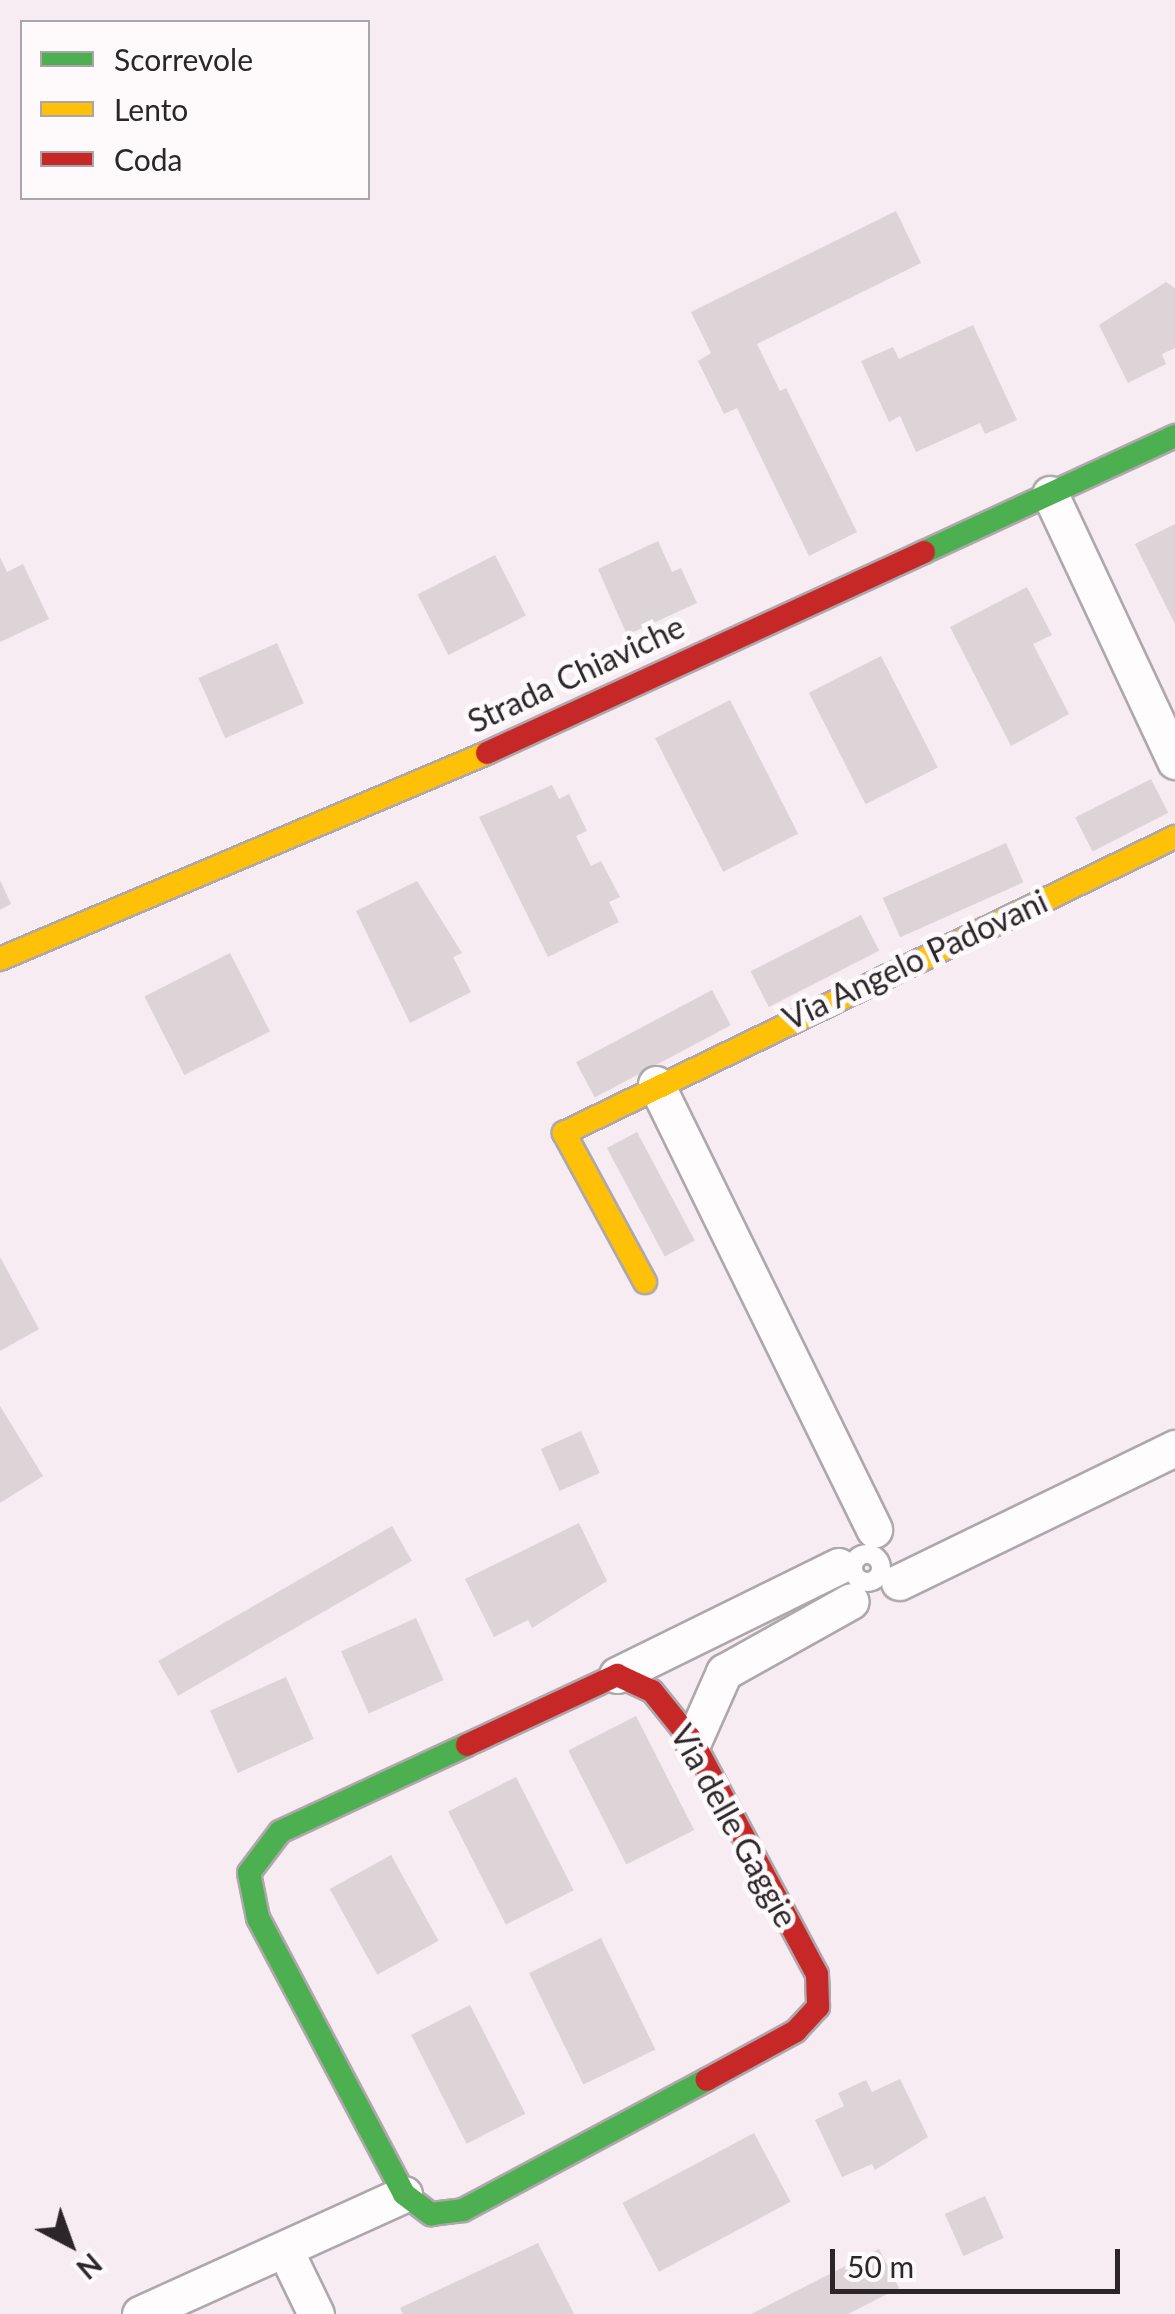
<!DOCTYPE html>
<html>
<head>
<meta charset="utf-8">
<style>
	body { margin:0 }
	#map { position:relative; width:1175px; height:2314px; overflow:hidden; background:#f6ecf1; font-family:Lato,sans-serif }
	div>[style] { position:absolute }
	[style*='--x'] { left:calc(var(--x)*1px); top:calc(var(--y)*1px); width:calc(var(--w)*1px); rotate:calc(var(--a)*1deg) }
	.building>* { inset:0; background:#ddd4d7; transform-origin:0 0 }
	.roads { filter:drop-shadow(2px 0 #aea7ab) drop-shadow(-2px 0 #aea7ab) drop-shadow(0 2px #aea7ab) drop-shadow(0 -2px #aea7ab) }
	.lane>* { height:18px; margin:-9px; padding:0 9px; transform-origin:9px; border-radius:9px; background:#fefcfd }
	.lane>.ring { margin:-9px; padding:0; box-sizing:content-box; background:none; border:18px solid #fefcfd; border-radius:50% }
	.street>* { height:35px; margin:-17.5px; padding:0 17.5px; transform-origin:17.5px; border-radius:17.5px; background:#fefcfd }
	.fast>* { height:22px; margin:-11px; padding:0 11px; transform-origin:11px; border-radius:11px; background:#4caf50 }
	.slow>* { height:22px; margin:-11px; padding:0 11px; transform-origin:11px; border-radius:11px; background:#ffc107 }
	.jam>* { height:22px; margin:-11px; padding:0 11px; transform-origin:11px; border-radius:11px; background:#c62828 }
	span { translate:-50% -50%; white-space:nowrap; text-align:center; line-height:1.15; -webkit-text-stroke:10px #fefafc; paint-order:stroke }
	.street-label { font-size:32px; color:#2c2529 }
	.legend { position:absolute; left:20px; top:20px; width:350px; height:180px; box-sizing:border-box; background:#fefafc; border:2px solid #aaa5a8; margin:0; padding:12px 18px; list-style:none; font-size:30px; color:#2c2529 }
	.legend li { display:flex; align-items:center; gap:20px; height:50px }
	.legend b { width:50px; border:2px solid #aaa5a8 }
	.north { position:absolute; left:20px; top:2194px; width:100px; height:100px; -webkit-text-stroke:8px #fefafc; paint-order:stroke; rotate:139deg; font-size:28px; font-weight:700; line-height:40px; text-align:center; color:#2c2529 }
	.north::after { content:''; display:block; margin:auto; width:35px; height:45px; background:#2c2529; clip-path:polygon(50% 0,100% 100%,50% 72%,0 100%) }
	.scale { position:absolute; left:830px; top:2249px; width:290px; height:45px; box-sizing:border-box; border:5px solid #2c2529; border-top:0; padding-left:12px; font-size:30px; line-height:35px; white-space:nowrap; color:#2c2529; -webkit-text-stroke:8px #fefafc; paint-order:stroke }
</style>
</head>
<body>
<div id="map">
	<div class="building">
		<div style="clip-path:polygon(896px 211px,921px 263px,757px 344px,780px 391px,786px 388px,857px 532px,809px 556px,737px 408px,724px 414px,698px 361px,711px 353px,691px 312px)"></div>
		<div style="clip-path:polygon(1166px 282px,1175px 288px,1175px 348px,1162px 354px,1166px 364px,1128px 383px,1099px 325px)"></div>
		<div style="clip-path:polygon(973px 325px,1017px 420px,985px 434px,980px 423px,916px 452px,900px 416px,889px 422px,861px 361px,893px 347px,899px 359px)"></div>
		<div style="clip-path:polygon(1175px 524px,1175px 624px,1135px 544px)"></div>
		<div style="clip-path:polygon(658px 541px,672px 572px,681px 568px,697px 603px,627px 635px,598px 569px)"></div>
		<div style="left:495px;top:555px;width:68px;height:87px;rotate:63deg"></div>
		<div style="clip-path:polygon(0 557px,7px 572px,23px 564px,49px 619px,0 642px)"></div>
		<div style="clip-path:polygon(1027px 587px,1052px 635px,1033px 644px,1069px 714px,1011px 746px,950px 627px)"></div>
		<div style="left:277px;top:643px;width:66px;height:86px;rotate:66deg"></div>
		<div style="left:881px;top:656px;width:125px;height:81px;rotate:63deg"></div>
		<div style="left:730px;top:700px;width:150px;height:84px;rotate:63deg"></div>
		<div style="left:1151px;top:779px;width:38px;height:85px;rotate:63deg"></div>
		<div style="clip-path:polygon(552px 785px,559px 799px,569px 794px,587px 831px,576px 836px,591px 866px,601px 861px,620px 897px,609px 902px,619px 922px,548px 957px,479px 817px)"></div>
		<div style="left:1006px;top:843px;width:43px;height:135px;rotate:66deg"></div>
		<div style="clip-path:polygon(0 880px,11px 904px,0 910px)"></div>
		<div style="clip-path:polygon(417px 881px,462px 953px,453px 957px,471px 992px,410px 1023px,356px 911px)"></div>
		<div style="left:861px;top:915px;width:40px;height:124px;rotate:63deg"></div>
		<div style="left:230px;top:953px;width:88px;height:96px;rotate:63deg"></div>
		<div style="left:712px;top:990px;width:40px;height:154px;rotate:62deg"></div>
		<div style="left:637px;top:1132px;width:123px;height:34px;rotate:62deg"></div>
		<div style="clip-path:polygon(0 1257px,39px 1329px,0 1351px)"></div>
		<div style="clip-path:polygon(0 1406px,43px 1476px,0 1503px)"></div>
		<div style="left:581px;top:1431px;width:46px;height:44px;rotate:66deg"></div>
		<div style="clip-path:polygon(579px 1523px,607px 1581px,532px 1628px,528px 1620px,494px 1637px,465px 1579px)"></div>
		<div style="left:392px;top:1526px;width:40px;height:270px;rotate:60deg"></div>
		<div style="left:416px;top:1618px;width:68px;height:82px;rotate:66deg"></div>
		<div style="left:286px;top:1677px;width:68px;height:83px;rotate:66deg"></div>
		<div style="left:636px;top:1716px;width:128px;height:76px;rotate:63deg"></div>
		<div style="left:516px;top:1777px;width:127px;height:76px;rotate:63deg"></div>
		<div style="left:391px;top:1855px;width:98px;height:70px;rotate:61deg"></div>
		<div style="left:601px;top:1938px;width:124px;height:80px;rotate:64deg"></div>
		<div style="left:470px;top:2005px;width:122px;height:66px;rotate:63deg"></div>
		<div style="clip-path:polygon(900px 2079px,928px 2137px,875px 2170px,872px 2164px,842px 2177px,815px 2120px,844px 2106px,838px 2093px,866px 2080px,872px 2092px)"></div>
		<div style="left:754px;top:2133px;width:78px;height:149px;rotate:62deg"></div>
		<div style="left:985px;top:2196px;width:46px;height:44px;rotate:66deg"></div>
		<div style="clip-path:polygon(538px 2243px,574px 2314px,403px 2314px,400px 2308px)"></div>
		<div style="clip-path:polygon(879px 2249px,899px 2288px,848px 2314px,751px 2314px)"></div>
	</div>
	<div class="roads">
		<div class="lane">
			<div class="ring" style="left:853px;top:1554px;width:10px;height:10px"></div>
		</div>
		<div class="street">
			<div style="--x:1050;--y:494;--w:295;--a:64.9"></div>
			<div style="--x:656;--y:1084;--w:496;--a:63.9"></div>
			<div style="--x:899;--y:1582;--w:307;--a:-25.9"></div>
			<div style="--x:617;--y:1675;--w:247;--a:-26.2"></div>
			<div style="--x:693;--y:1742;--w:77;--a:-66.1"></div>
			<div style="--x:724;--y:1672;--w:145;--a:-29.2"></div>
			<div style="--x:285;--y:2250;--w:71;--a:64.2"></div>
			<div style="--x:140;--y:2314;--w:290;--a:-24.4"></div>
		</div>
		<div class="fast">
			<div style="--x:924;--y:552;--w:277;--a:-24.8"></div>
			<div style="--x:467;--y:1745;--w:206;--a:155.1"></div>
			<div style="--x:280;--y:1832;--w:51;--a:127.1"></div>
			<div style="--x:249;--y:1873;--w:46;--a:78.7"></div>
			<div style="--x:258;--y:1918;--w:312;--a:62.1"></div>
			<div style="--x:404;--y:2194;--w:34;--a:37"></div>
			<div style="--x:431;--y:2214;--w:32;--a:-7"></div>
			<div style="--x:463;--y:2210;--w:276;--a:-28.1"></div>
		</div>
		<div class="slow">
			<div style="--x:0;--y:959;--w:529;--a:-22.93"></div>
			<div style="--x:645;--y:1282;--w:170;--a:-118.5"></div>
			<div style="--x:564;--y:1133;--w:679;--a:-25.85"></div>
		</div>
		<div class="jam">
			<div style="--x:487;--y:753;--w:481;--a:-24.7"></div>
			<div style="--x:617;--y:1675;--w:38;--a:25"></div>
			<div style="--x:652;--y:1691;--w:65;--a:51.2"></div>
			<div style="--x:693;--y:1742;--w:263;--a:61.9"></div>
			<div style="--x:817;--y:1974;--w:33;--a:88"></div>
			<div style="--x:818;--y:2007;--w:33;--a:133"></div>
			<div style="--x:796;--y:2031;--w:102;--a:151.4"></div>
			<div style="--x:467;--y:1745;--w:166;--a:-25"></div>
		</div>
	</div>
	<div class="street-label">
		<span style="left:576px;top:674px;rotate:-25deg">Strada Chiaviche</span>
		<span style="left:915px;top:960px;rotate:-25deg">Via Angelo Padovani</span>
		<span style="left:734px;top:1826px;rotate:61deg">Via delle Gaggie</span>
	</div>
	<ul class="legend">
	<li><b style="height:12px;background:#4caf50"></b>Scorrevole</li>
	<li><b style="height:12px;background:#ffc107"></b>Lento</li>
	<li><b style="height:12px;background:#c62828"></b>Coda</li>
	</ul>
	<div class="north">N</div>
	<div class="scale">50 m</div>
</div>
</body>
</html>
